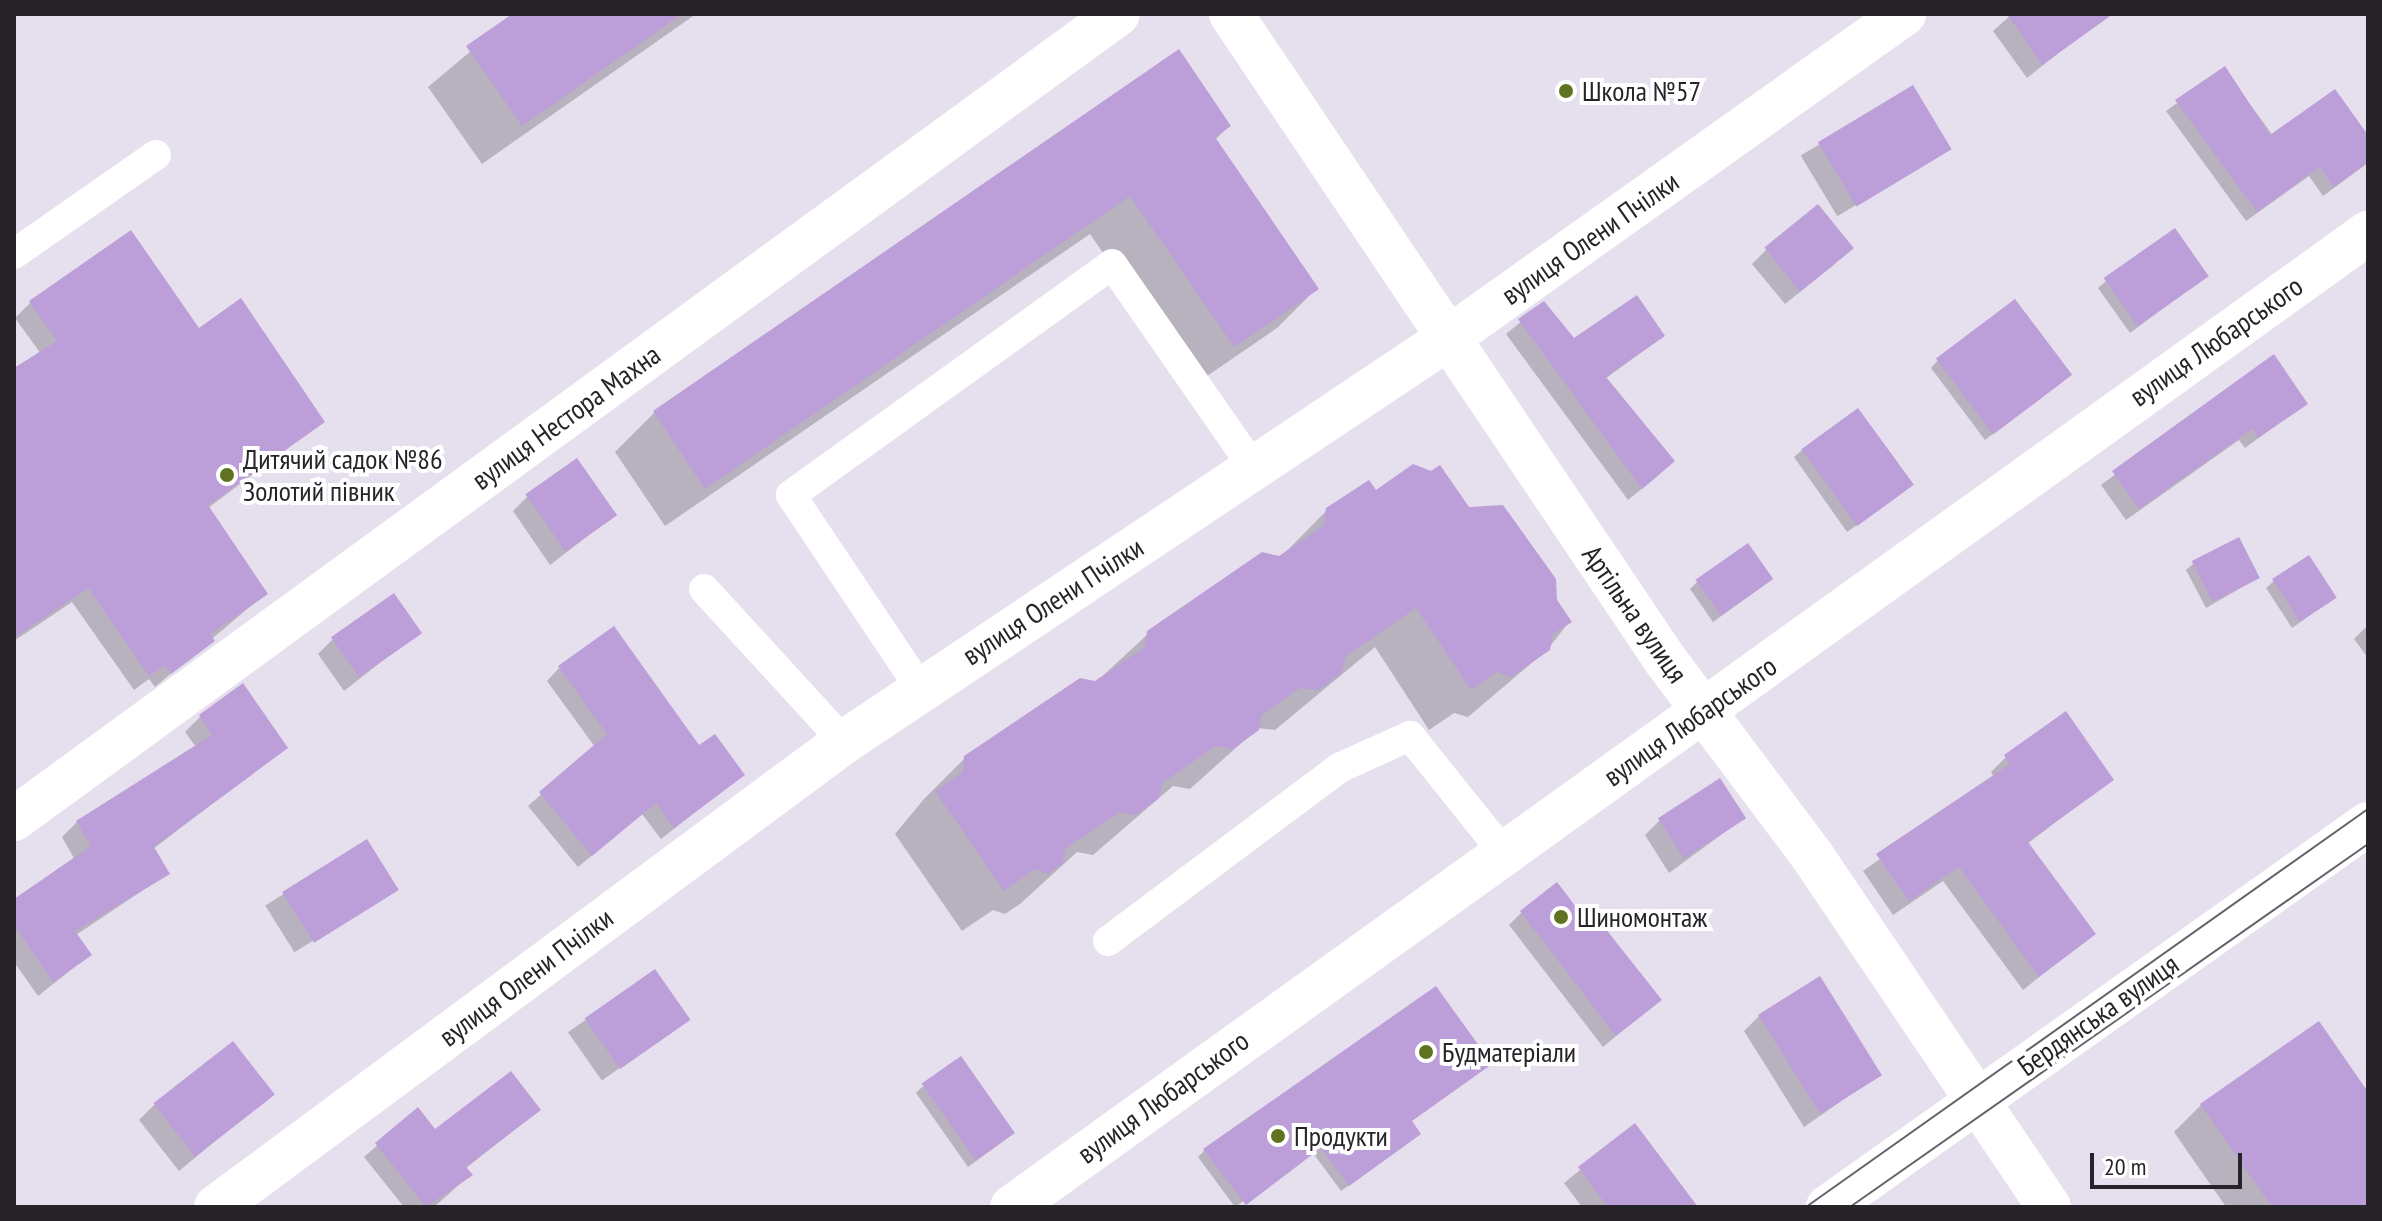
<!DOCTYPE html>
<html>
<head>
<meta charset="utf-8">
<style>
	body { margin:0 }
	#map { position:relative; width:2382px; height:1221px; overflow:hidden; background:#e6dfee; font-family:"PT Sans Narrow",sans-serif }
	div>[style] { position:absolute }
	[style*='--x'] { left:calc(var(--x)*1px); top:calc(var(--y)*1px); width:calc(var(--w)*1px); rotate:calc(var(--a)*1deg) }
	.shadow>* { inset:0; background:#0003; transform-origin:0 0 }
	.building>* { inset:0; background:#bc9ed9; transform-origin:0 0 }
	.service>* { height:30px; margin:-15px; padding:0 15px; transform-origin:15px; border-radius:15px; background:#fff }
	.minor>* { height:44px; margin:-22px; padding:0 22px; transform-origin:22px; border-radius:22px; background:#fff }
	.secondary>* { height:44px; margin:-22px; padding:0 22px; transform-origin:22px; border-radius:22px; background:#fff }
	.tram>* { height:2px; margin:-1px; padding:0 1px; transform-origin:1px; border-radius:1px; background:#66626b }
	.dots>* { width:22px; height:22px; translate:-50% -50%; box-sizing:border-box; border:4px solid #fff; border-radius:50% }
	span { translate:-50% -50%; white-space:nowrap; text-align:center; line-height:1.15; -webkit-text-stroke:8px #fff; paint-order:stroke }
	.poi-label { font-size:28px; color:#262329 }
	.left { translate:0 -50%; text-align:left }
	.street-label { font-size:28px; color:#262329 }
	.frame { position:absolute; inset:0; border:16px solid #262329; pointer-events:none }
	.scale { position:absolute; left:2090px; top:1153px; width:152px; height:36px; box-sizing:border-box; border:4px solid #262329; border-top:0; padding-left:10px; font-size:24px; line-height:28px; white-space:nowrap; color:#262329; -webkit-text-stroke:6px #fff; paint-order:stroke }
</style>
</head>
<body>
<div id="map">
	<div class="shadow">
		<div style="clip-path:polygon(515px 14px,696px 14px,482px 164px,428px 87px)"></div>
		<div style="clip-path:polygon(2012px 14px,2087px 14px,2094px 25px,2027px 78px,1993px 31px)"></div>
		<div style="clip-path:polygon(1178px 51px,1229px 126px,1215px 140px,1316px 289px,1277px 328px,1194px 385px,1090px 234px,665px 526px,615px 452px,654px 413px)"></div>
		<div style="clip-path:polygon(2224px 69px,2274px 137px,2368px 139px,2368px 163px,2323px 196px,2309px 176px,2246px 221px,2166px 111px)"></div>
		<div style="left:1913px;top:88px;width:71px;height:131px;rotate:59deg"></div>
		<div style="clip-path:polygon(1767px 249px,1836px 263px,1785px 304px,1752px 264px)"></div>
		<div style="clip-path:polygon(2207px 276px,2130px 333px,2098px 288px,2106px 281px)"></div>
		<div style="clip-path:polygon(30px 303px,198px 331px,323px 422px,208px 508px,265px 594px,155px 687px,149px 679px,134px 690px,72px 602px,14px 641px,14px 371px,41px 354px,15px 318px)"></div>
		<div style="clip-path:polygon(1543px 304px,1574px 341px,1663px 336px,1605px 379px,1660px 474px,1628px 500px,1506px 334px)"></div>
		<div style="clip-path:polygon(2274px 356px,2305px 404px,2245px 448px,2239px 440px,2126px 520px,2101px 485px)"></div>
		<div style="clip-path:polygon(1938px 360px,2062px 382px,1985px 440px,1931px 368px)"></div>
		<div style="clip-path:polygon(1802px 450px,1903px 492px,1847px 532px,1794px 457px)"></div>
		<div style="clip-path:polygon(1375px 493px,1468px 509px,1569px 622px,1548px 649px,1468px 717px,1454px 713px,1429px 730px,1375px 647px,1275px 730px,1258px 728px,1190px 789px,1173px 786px,1093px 855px,1077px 852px,1020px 904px,1005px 914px,993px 910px,962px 931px,895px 834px,924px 799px,965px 758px,1095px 683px,1149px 633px,1280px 558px,1327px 510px)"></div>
		<div style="clip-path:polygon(528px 496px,615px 515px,550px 565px,513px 511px)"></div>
		<div style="clip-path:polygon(2194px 563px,2258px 578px,2206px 608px,2186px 570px)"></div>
		<div style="clip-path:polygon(2274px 581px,2334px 598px,2292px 628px,2266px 588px)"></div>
		<div style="clip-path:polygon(1697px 582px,1763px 586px,1713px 622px,1690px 589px)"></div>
		<div style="clip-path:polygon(2368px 625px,2368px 658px,2354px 639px)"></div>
		<div style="clip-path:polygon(419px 632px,344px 691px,318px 654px,333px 639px)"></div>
		<div style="clip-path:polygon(559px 668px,699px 748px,743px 775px,661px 839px,642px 814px,578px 867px,528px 806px,595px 747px,547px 681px)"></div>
		<div style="clip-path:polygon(200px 717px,285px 748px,153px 849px,167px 874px,76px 935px,90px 955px,38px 996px,14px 962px,14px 902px,75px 860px,62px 837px,77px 822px,196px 747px,185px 732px)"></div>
		<div style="clip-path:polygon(2006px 757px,2112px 779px,2027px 844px,2094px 933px,2023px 990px,1943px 881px,1893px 915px,1863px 871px,1994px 777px,1991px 772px)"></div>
		<div style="clip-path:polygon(1744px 818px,1669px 873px,1645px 835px,1660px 820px)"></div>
		<div style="left:367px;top:842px;width:55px;height:120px;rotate:58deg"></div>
		<div style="clip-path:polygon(1522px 912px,1659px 1000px,1603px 1047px,1509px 925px)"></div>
		<div style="left:654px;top:972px;width:59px;height:105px;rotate:55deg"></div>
		<div style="clip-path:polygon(1759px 1016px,1879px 1075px,1804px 1127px,1744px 1031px)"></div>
		<div style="clip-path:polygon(923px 1086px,1005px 1140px,968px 1167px,916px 1093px)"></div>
		<div style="clip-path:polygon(272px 1094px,179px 1171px,139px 1120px,154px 1105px)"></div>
		<div style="clip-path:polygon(2368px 1096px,2368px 1207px,2226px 1207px,2174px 1132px,2201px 1105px)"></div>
		<div style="clip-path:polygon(418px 1110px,435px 1132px,539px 1110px,465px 1169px,470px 1175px,434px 1207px,404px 1207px,364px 1157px)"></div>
		<div style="clip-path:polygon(1410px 1122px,1411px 1141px,1341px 1191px,1313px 1153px,1235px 1207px,1198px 1157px,1205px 1150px)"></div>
		<div style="clip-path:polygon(1635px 1126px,1676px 1207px,1582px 1207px,1564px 1183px)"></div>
	</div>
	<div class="building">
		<div style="clip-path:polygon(512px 14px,682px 14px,522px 126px,466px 46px)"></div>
		<div style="clip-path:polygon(2007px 14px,2113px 14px,2042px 65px)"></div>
		<div style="clip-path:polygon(1179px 49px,1231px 126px,1215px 137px,1319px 289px,1234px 347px,1130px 196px,705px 489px,653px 411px)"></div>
		<div style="clip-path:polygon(2225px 66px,2270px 135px,2335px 89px,2368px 135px,2368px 162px,2334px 187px,2320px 167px,2257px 212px,2175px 100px)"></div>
		<div style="left:1913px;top:85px;width:75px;height:111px;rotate:59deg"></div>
		<div style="left:1818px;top:204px;width:57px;height:69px;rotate:51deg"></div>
		<div style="left:2175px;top:228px;width:59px;height:87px;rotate:55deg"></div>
		<div style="clip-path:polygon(131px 230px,199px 328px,241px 298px,325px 422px,208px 505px,268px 594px,210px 634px,215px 641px,171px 674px,165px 665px,149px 676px,88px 588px,14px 638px,14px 368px,57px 341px,29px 301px)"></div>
		<div style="clip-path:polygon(1637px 295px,1665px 336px,1606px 377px,1675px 461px,1642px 489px,1518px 319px,1544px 301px,1574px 338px)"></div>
		<div style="left:2015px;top:299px;width:95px;height:99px;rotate:53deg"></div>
		<div style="clip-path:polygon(2274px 354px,2308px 404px,2258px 438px,2252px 429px,2139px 509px,2112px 471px)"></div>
		<div style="left:1858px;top:408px;width:95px;height:70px;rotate:54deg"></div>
		<div style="left:577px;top:458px;width:70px;height:63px;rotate:55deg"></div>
		<div style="clip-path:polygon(1413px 464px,1431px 471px,1440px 465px,1469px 507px,1503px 505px,1556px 579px,1557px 600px,1572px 622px,1553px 634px,1550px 650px,1511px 677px,1497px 672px,1471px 690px,1416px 608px,1346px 656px,1341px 674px,1318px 690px,1300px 688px,1262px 714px,1259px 730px,1233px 749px,1216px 746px,1162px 783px,1159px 798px,1136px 815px,1119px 812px,1065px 849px,1063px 863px,1048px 874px,1035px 869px,1004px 891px,935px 791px,963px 772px,964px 756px,1080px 678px,1095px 681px,1145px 647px,1147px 631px,1262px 552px,1279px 556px,1324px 525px,1326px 508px,1369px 480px,1376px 490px)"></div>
		<div style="left:2239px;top:537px;width:46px;height:53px;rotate:63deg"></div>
		<div style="left:1748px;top:543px;width:44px;height:64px;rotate:55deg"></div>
		<div style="left:2309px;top:555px;width:51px;height:44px;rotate:57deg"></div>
		<div style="left:394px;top:593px;width:49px;height:77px;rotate:55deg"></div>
		<div style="clip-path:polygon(614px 626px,699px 745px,715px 734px,745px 775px,674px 828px,656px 803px,592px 856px,539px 792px,607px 734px,558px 666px)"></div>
		<div style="clip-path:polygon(243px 683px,288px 748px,154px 847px,170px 874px,75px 931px,92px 955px,53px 982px,14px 925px,14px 899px,91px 846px,76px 821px,212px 735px,199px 715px)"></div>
		<div style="clip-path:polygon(2066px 711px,2114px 780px,2028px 842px,2096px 934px,2039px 977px,1959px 867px,1909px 901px,1876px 854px,2010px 764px,2004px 755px)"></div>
		<div style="left:1720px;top:778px;width:48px;height:74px;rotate:57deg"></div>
		<div style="left:367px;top:839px;width:60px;height:100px;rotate:58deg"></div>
		<div style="clip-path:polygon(1557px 882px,1589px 924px,1597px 918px,1662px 1000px,1616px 1036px,1520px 911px)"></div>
		<div style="left:655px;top:969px;width:62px;height:86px;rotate:55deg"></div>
		<div style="left:1820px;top:976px;width:117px;height:73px;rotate:58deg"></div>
		<div style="clip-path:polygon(1436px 986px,1492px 1064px,1412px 1121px,1421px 1134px,1349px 1186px,1321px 1148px,1246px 1205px,1203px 1149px)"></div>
		<div style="clip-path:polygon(2319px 1021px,2368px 1092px,2368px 1207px,2272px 1207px,2200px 1104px)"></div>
		<div style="left:233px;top:1041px;width:68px;height:101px;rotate:52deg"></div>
		<div style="left:961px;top:1056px;width:94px;height:48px;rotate:55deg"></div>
		<div style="clip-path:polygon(511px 1071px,541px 1110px,466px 1167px,473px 1175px,426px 1207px,375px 1143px,418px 1107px,435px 1129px)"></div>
		<div style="clip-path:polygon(1635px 1123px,1698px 1207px,1608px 1207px,1578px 1167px)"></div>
	</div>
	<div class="service">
		<div style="--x:14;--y:254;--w:173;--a:-34.9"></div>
		<div style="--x:704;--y:589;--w:207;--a:47.5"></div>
		<div style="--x:920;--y:688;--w:232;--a:-123.8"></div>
		<div style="--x:791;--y:495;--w:395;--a:-35.7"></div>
		<div style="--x:1112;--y:264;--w:249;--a:55.2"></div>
		<div style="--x:1108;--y:941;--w:289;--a:-36.8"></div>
		<div style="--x:1339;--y:768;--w:78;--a:-24.3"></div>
		<div style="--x:1410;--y:736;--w:147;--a:51.3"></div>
	</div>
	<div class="minor">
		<div style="--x:1231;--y:14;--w:780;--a:56.09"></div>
		<div style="--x:1666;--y:661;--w:245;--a:53.1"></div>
		<div style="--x:1813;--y:857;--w:422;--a:56"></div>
		<div style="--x:14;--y:819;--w:1366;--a:-36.1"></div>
		<div style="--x:216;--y:1207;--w:781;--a:-36.52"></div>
		<div style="--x:844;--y:742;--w:725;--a:-33.76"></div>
		<div style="--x:1447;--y:339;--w:561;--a:-35.42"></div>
		<div style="--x:1828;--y:1207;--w:662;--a:-35.35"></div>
	</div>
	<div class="secondary">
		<div style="--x:1012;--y:1207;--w:1670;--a:-35.69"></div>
	</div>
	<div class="tram">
		<div style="--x:1806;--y:1207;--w:689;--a:-35.31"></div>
		<div style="--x:1850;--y:1207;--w:633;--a:-35.02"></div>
	</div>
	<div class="dots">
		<div style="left:1566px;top:91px;background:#5f7321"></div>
		<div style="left:227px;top:475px;background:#5f7321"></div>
		<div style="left:1561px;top:917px;background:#5f7321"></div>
		<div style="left:1426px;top:1052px;background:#5f7321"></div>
		<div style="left:1278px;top:1136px;background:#5f7321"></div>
	</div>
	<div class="poi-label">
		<span class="left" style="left:1582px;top:91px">Школа №57</span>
		<span class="left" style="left:243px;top:475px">Дитячий садок №86<br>Золотий півник</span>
		<span class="left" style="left:1577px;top:917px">Шиномонтаж</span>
		<span class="left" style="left:1442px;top:1052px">Будматеріали</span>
		<span class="left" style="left:1294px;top:1136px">Продукти</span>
	</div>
	<div class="street-label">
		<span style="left:1590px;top:238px;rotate:-35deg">вулиця Олени Пчілки</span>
		<span style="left:2216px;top:341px;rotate:-35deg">вулиця Любарського</span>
		<span style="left:566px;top:417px;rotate:-36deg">вулиця Нестора Махна</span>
		<span style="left:1053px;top:601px;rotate:-33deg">вулиця Олени Пчілки</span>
		<span style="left:1635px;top:614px;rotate:55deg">Артільна вулиця</span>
		<span style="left:1690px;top:721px;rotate:-35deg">вулиця Любарського</span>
		<span style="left:526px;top:977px;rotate:-37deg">вулиця Олени Пчілки</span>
		<span style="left:2098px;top:1015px;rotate:-35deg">Бердянська вулиця</span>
		<span style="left:1163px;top:1097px;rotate:-36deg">вулиця Любарського</span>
	</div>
	<div class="frame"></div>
	<div class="scale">20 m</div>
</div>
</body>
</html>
